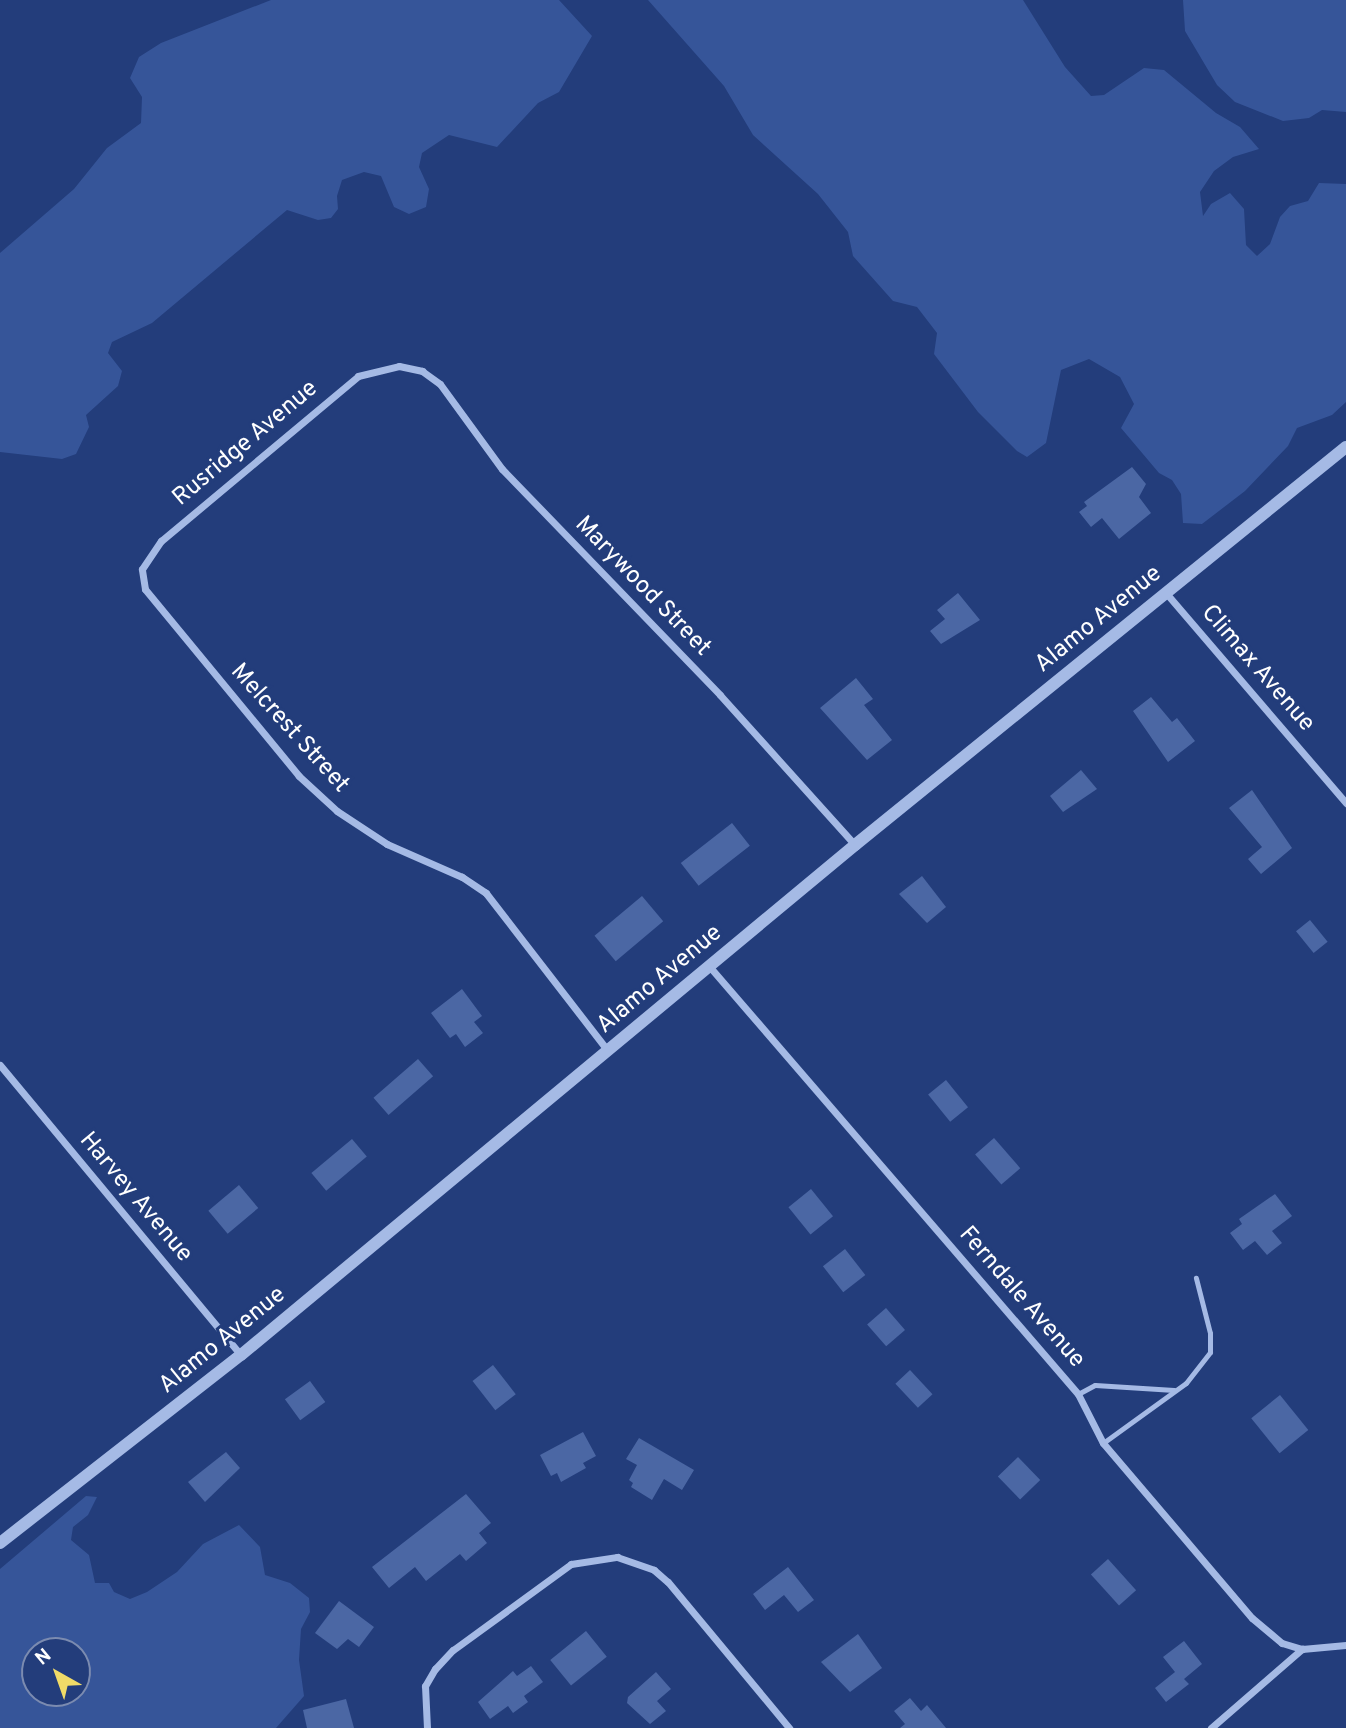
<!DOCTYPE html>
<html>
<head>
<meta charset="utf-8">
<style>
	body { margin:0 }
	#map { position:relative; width:1346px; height:1728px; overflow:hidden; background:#233d7b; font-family:Overpass,sans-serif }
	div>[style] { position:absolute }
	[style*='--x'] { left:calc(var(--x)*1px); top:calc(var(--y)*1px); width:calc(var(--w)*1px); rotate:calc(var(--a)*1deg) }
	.green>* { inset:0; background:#365599 }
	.building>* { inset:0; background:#4b67a4; transform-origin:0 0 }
	.service>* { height:5px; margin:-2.5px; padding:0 2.5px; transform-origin:2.5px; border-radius:2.5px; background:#a5bae5 }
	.minor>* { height:7px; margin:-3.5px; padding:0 3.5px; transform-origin:3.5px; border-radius:3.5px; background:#a5bae5 }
	.tertiary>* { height:12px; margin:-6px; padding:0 6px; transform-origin:6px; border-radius:6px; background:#a5bae5 }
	span { translate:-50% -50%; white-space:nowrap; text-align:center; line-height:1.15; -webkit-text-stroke:6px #233d7b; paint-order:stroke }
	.street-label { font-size:24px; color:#fff }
	.north { position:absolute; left:21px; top:1637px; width:70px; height:70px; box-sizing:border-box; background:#233d7b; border:2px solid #7b8bb0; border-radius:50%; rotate:320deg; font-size:19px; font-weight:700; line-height:28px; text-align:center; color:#fff }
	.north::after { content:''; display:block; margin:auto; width:24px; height:32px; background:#f0db68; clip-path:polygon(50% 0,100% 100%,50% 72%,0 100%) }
</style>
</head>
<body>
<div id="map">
	<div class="green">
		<div style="clip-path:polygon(271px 0,559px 0,592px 36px,559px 92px,538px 103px,497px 147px,449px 135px,422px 153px,419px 167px,429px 189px,426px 207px,409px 214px,394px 207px,381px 176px,364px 172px,342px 180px,337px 196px,338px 209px,331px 218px,318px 220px,287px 210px,152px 323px,112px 342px,108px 353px,122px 371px,118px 386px,86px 415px,89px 427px,76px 454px,62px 459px,0 452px,0 253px,74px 189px,107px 148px,141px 123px,142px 97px,130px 78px,139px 57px,161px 43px)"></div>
		<div style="clip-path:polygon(648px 0,1023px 0,1065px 67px,1091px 96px,1104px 95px,1144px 68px,1164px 70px,1216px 113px,1240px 127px,1259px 149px,1233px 157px,1214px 171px,1200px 192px,1203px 216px,1211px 204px,1230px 193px,1244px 209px,1246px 245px,1257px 256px,1270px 244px,1280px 217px,1290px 206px,1308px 201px,1319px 183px,1346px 184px,1346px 402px,1332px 415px,1297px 428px,1288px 446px,1245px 491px,1202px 524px,1183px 523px,1181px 494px,1172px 480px,1159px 473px,1121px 428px,1134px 404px,1120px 377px,1089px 359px,1061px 370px,1046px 443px,1027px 457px,1017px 451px,978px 412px,934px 354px,937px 333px,917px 307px,893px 301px,853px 256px,848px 232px,818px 194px,753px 135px,724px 86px)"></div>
		<div style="clip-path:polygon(1183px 0,1346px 0,1346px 112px,1322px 110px,1309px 118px,1283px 121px,1235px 102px,1217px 85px,1185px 31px)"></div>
		<div style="clip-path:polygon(evenodd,86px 1496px,97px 1497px,88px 1515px,73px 1527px,71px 1540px,89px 1555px,95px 1583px,109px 1583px,114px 1592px,130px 1599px,147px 1592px,177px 1572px,203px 1544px,239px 1525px,260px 1547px,265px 1575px,290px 1583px,309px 1598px,310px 1612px,301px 1629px,299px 1660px,304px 1696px,276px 1728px,0 1728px,0 1569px,86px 1496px,35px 1651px,77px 1651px,77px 1693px,35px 1693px,35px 1651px)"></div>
	</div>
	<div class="building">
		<div style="clip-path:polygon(1132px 467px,1146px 484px,1139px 497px,1151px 513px,1119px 539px,1102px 518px,1091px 527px,1079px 512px,1087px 506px,1084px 502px)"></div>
		<div style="clip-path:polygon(958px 593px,980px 620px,941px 644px,930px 631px,945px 619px,937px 610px)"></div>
		<div style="clip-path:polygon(856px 678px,873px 699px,864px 705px,892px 740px,867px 760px,820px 708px)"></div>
		<div style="clip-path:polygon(1151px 697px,1172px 722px,1177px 718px,1195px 741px,1168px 762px,1133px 711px)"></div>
		<div style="clip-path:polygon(1081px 770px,1097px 789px,1063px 812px,1050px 796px)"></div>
		<div style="clip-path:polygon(1252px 790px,1292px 848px,1261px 874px,1248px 859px,1262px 847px,1229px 808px)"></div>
		<div style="left:732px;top:823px;width:29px;height:65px;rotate:52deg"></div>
		<div style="clip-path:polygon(922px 876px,946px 907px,927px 923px,899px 894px)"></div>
		<div style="left:642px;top:896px;width:33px;height:62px;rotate:50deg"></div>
		<div style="left:1310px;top:920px;width:28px;height:18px;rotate:51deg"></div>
		<div style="clip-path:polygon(462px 989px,482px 1016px,474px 1022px,483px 1033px,465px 1047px,456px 1034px,450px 1038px,431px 1013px)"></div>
		<div style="left:418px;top:1059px;width:23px;height:59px;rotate:49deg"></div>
		<div style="left:946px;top:1080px;width:35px;height:23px;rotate:51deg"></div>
		<div style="left:994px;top:1138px;width:40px;height:25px;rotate:49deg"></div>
		<div style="left:352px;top:1139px;width:23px;height:53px;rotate:50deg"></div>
		<div style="left:239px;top:1185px;width:30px;height:40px;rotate:50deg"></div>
		<div style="left:811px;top:1189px;width:35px;height:29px;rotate:51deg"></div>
		<div style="clip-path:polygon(1275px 1194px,1292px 1216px,1272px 1231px,1282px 1243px,1267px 1255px,1255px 1241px,1243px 1250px,1230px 1233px,1242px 1224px,1239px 1219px)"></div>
		<div style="left:845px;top:1249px;width:33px;height:28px;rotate:52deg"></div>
		<div style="left:886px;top:1308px;width:29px;height:25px;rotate:49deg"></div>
		<div style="left:493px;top:1365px;width:37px;height:26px;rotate:52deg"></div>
		<div style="left:910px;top:1370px;width:33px;height:20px;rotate:47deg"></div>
		<div style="left:310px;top:1381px;width:26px;height:31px;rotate:54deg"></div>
		<div style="left:1280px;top:1395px;width:45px;height:37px;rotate:51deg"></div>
		<div style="clip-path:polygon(583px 1432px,596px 1456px,583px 1463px,586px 1468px,561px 1482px,557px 1473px,551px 1476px,540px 1455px)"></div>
		<div style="clip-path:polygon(639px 1438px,694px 1470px,682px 1490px,664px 1479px,652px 1500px,631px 1487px,633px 1483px,629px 1480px,637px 1465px,626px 1459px)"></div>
		<div style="clip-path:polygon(226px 1452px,240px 1468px,205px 1502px,188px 1482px)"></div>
		<div style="left:1018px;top:1457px;width:32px;height:28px;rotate:46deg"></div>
		<div style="clip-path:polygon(466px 1494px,491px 1523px,479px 1533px,487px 1543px,466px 1561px,460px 1554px,426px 1581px,415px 1567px,389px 1588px,372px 1567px)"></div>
		<div style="left:1108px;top:1559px;width:42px;height:23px;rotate:48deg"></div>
		<div style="clip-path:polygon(788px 1567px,814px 1600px,798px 1612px,784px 1595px,765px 1610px,753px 1594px)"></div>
		<div style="clip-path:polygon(339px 1601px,374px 1627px,359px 1647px,348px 1639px,337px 1649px,315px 1633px)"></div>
		<div style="left:586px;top:1631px;width:33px;height:46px;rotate:51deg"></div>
		<div style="clip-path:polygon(858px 1634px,882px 1668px,850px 1692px,821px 1662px)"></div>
		<div style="clip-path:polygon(1184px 1641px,1202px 1664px,1184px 1679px,1189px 1684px,1166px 1702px,1155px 1688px,1175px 1672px,1163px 1657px)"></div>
		<div style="clip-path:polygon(531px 1666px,543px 1682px,524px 1696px,528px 1702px,513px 1713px,508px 1706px,490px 1719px,478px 1702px,513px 1671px,517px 1676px)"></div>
		<div style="clip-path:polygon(656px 1672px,671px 1689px,657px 1701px,666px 1711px,650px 1724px,627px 1703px,628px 1697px)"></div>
		<div style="clip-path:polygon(910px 1698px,921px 1711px,927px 1705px,946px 1728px,900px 1728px,905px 1724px,894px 1711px)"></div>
		<div style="clip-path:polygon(346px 1699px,354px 1728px,307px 1728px,303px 1710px)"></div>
	</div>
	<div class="service">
		<div style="--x:1078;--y:1394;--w:19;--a:-28"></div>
		<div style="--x:1095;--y:1385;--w:79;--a:3.6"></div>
		<div style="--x:1103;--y:1443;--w:102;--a:-35.9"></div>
		<div style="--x:1186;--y:1383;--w:39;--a:-52"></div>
		<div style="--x:1210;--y:1352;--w:19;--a:-90"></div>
		<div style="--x:1210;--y:1333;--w:57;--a:-104.3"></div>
	</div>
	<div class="minor">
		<div style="--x:1166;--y:593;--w:277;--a:49.4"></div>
		<div style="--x:709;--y:966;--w:565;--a:49.23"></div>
		<div style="--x:1078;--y:1394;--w:55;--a:63"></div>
		<div style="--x:1103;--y:1443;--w:230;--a:49.6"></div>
		<div style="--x:1252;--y:1618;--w:39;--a:40"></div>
		<div style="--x:1282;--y:1643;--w:21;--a:17"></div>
		<div style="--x:608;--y:1051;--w:200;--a:-127.7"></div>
		<div style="--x:486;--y:893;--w:29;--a:-146"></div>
		<div style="--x:462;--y:877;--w:82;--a:-156.3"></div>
		<div style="--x:387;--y:844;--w:60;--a:-146.6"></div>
		<div style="--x:337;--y:811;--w:52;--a:-137.4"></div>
		<div style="--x:299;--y:776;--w:242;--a:-129.5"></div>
		<div style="--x:145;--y:589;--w:20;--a:-99"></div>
		<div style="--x:142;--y:569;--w:34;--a:-56"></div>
		<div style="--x:161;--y:541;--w:257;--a:-39.9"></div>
		<div style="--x:358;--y:376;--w:42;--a:-13.7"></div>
		<div style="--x:399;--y:366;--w:24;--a:12"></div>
		<div style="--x:422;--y:371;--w:22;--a:36"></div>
		<div style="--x:440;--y:384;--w:105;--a:53.9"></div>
		<div style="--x:502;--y:469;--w:314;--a:46"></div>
		<div style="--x:720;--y:695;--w:202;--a:48"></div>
		<div style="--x:0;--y:1065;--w:377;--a:50.3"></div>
		<div style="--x:427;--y:1728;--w:42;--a:-92.7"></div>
		<div style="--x:425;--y:1686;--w:20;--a:-60"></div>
		<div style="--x:435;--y:1669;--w:26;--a:-47"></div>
		<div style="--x:453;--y:1650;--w:146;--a:-36.1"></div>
		<div style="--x:571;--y:1564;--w:47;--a:-8.7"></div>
		<div style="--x:617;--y:1557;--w:39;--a:19"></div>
		<div style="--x:654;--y:1570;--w:18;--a:41"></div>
		<div style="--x:668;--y:1582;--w:190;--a:50.3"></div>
		<div style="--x:1211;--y:1728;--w:121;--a:-41"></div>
		<div style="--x:1302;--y:1649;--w:44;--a:-5.2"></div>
	</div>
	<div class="tertiary">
		<div style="--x:0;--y:1543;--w:306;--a:-38"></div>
		<div style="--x:241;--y:1355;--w:798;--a:-39.71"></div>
		<div style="--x:855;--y:845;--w:632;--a:-39.03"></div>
	</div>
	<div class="street-label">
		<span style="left:246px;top:444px;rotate:-40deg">Rusridge Avenue</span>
		<span style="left:642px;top:587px;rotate:46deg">Marywood Street</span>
		<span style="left:1099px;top:620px;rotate:-39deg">Alamo Avenue</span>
		<span style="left:1257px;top:669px;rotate:49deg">Climax Avenue</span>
		<span style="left:289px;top:729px;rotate:48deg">Melcrest Street</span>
		<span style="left:660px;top:980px;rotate:-40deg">Alamo Avenue</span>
		<span style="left:135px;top:1198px;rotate:50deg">Harvey Avenue</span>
		<span style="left:1021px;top:1298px;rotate:49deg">Ferndale Avenue</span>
		<span style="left:223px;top:1341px;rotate:-39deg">Alamo Avenue</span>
	</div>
	<div class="north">N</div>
</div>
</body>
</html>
